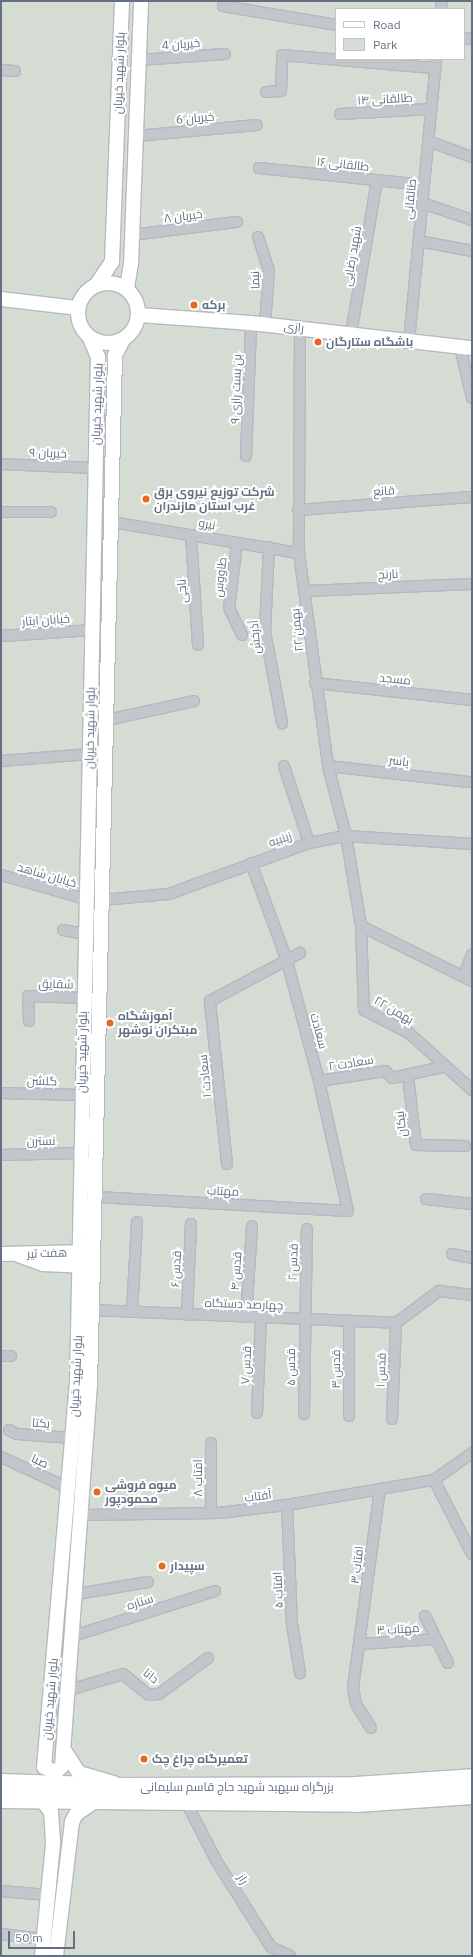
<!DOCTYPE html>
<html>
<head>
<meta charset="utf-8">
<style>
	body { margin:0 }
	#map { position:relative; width:473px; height:1957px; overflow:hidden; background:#f5f6f2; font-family:"IBM Plex Sans",Cairo,sans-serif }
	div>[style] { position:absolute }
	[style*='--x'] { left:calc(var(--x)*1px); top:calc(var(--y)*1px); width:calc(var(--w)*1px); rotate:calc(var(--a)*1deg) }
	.green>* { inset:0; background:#d5dcd3 }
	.roads { filter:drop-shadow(1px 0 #b5b9be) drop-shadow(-1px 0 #b5b9be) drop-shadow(0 1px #b5b9be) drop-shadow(0 -1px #b5b9be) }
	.street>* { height:10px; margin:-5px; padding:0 5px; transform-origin:5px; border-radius:5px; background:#c3c6ca }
	.secondary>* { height:14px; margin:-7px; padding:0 7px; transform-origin:7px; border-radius:7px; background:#fff }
	.secondary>.ring { margin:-7px; padding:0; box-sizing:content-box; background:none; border:14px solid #fff; border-radius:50% }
	.highway>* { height:18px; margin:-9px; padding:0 9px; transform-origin:9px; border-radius:9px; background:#fff }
	.dots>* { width:11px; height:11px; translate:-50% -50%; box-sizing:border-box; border:2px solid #fff; border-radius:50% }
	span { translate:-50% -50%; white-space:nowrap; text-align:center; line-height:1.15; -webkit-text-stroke:4px #fff; paint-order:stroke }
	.street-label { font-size:12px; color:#647183 }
	.poi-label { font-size:12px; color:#647183; font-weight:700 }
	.left { translate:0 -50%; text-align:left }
	.frame { position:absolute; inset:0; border:2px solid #647183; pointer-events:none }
	.legend { position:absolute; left:335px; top:8px; width:130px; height:52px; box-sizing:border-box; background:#fff; border:1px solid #c1c6cd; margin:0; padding:5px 7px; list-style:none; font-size:12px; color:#647183 }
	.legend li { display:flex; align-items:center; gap:8px; height:20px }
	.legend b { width:20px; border:1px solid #c1c6cd }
	.scale { position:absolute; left:8px; top:1931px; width:67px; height:18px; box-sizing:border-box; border:2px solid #647183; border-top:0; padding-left:5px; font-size:12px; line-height:14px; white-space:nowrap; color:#647183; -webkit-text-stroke:3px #fff; paint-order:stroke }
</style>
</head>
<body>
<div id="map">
	<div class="green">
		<div style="clip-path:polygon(evenodd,1px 1px,472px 1px,472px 1956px,1px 1956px,1px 1px,336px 9px,464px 9px,464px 59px,336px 59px,336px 9px)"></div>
	</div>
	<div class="roads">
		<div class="street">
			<div style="--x:223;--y:6;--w:115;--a:9.5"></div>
			<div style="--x:441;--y:9;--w:8;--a:-83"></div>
			<div style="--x:464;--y:38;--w:8;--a:7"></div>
			<div style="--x:139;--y:60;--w:86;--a:-4"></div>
			<div style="--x:1;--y:70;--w:14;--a:4"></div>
			<div style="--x:266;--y:92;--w:15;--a:-4"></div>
			<div style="--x:281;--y:91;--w:36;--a:-88"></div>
			<div style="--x:282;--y:55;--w:154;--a:4.9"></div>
			<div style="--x:340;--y:114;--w:91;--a:-3.1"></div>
			<div style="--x:136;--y:136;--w:121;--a:-5.2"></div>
			<div style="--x:428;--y:141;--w:47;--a:20"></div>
			<div style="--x:259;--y:168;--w:166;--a:5.9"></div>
			<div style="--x:422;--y:203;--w:53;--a:18.8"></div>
			<div style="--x:132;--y:235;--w:106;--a:-7.1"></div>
			<div style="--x:258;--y:237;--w:35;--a:72"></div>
			<div style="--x:269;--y:270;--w:54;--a:94.2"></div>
			<div style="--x:419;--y:241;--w:54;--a:10.7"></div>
			<div style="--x:300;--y:328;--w:225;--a:90.3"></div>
			<div style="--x:299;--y:553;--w:215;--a:82.2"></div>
			<div style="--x:328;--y:766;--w:72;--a:75.6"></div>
			<div style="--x:346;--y:836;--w:91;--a:80.5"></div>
			<div style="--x:361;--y:926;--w:84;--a:88"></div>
			<div style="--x:364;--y:1010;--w:51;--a:27.1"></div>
			<div style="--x:409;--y:1033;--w:85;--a:42.1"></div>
			<div style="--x:351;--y:334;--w:155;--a:-80.4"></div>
			<div style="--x:409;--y:341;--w:283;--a:-84.5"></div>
			<div style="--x:460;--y:347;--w:52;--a:76.8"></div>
			<div style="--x:246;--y:456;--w:133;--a:-87.8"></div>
			<div style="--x:1;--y:464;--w:94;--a:2.4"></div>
			<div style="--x:298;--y:510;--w:174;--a:-4.3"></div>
			<div style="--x:1;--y:512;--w:50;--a:0"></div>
			<div style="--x:111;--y:522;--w:191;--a:9.4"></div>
			<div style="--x:191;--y:535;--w:110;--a:86.4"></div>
			<div style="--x:237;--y:543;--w:65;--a:97"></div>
			<div style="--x:229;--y:608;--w:30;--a:64"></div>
			<div style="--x:269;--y:547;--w:84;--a:92.7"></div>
			<div style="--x:265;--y:631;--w:94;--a:79.5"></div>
			<div style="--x:306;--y:591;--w:166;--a:-2.4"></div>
			<div style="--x:1;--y:636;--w:91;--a:-3.8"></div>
			<div style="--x:315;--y:683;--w:158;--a:6.2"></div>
			<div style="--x:107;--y:720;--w:89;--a:-12.3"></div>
			<div style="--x:1;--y:761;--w:89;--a:-4.5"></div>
			<div style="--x:284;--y:766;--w:81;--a:72"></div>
			<div style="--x:328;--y:766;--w:141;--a:6.5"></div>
			<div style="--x:1;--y:875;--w:88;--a:15.8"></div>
			<div style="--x:102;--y:900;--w:67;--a:-5.1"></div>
			<div style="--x:169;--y:894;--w:149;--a:-20"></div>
			<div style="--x:309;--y:843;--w:38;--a:-11"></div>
			<div style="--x:346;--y:836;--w:126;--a:3.6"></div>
			<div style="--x:361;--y:926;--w:124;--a:26.4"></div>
			<div style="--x:63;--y:930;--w:22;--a:10"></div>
			<div style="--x:464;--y:975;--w:22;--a:-69"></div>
			<div style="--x:29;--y:1021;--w:25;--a:-92"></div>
			<div style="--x:28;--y:996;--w:55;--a:2.1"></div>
			<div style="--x:408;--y:1076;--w:69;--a:83.4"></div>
			<div style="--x:416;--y:1145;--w:49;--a:1.2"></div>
			<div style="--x:319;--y:1081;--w:67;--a:-8.6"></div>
			<div style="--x:385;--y:1071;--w:10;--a:45"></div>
			<div style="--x:392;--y:1078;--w:52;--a:-12.2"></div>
			<div style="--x:1;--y:1093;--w:81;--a:1.4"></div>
			<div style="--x:1;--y:1155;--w:80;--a:-1.4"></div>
			<div style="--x:227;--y:1164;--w:164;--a:-96"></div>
			<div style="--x:210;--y:1001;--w:102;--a:-28.1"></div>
			<div style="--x:97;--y:1197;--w:251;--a:3.2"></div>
			<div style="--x:348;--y:1211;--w:133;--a:-102.6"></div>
			<div style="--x:319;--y:1081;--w:127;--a:-105"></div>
			<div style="--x:286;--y:958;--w:101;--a:-110.2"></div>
			<div style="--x:426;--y:1199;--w:46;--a:6.2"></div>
			<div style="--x:452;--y:1254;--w:20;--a:11"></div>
			<div style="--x:92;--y:1310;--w:304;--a:2.4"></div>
			<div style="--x:132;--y:1312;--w:90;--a:-86.8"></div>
			<div style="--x:187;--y:1315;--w:91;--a:-87.5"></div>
			<div style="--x:246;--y:1317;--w:91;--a:-86.2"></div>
			<div style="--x:396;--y:1323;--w:54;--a:-36.7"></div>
			<div style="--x:439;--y:1291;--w:33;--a:7"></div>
			<div style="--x:1;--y:1356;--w:10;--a:0"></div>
			<div style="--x:257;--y:1413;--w:95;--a:-87.6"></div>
			<div style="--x:304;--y:1414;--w:185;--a:-89.1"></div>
			<div style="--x:349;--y:1416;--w:94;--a:-90"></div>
			<div style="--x:392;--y:1419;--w:96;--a:-87.6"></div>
			<div style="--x:9;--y:1430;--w:9;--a:27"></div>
			<div style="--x:17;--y:1434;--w:55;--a:4.2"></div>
			<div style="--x:1;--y:1457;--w:74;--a:24.8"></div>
			<div style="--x:434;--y:1480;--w:83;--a:62.8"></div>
			<div style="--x:287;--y:1505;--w:119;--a:87.6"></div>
			<div style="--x:292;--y:1624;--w:50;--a:80.7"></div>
			<div style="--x:211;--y:1513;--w:70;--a:-90"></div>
			<div style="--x:83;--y:1515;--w:135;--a:-0.8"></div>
			<div style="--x:218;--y:1513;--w:69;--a:-6.6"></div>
			<div style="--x:287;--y:1505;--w:149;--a:-9.7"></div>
			<div style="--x:434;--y:1480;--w:47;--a:-35.4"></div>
			<div style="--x:77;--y:1594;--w:72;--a:-9.6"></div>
			<div style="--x:425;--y:1616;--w:52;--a:63.9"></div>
			<div style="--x:73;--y:1636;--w:149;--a:-17.6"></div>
			<div style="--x:361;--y:1644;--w:75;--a:-3.8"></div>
			<div style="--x:69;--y:1690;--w:56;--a:-16.5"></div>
			<div style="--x:123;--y:1674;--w:33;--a:39"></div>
			<div style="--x:149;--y:1695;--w:10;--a:-6"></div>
			<div style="--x:159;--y:1694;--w:61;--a:-36.3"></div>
			<div style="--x:371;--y:1728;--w:28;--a:-122"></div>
			<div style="--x:356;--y:1704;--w:16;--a:-101"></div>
			<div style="--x:353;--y:1688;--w:201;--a:-82.3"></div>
			<div style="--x:187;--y:1804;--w:65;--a:62.7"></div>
			<div style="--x:217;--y:1862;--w:101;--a:57.6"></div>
			<div style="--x:271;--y:1947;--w:21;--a:25"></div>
			<div style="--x:1;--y:1891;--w:47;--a:4.9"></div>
			<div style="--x:1;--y:1934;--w:43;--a:6.6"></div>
		</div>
		<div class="secondary">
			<div class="ring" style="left:78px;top:283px;width:46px;height:46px"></div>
			<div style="--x:97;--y:284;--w:27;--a:-56"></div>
			<div style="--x:112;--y:262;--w:261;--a:-87.8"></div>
			<div style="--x:127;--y:288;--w:24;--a:-81"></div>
			<div style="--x:131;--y:264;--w:263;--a:-87.8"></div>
			<div style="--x:1;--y:299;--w:78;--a:6.7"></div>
			<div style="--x:139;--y:315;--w:112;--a:4.1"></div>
			<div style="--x:251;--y:323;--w:222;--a:6.5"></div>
			<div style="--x:1;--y:1254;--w:87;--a:-1.3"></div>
			<div style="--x:18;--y:1255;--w:27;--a:20"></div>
			<div style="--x:43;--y:1264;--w:45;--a:2.5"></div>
			<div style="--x:64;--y:1750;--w:27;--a:57"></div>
			<div style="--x:79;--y:1773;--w:36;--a:16"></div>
			<div style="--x:44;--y:1767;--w:13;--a:23"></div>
			<div style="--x:56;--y:1772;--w:8;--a:-45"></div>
			<div style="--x:62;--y:1766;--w:382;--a:-85.8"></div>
			<div style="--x:90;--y:1385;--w:1030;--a:-88.61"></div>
			<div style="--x:115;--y:355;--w:17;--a:-62"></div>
			<div style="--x:44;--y:1767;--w:385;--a:-85.1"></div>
			<div style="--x:77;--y:1383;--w:1026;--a:-88.83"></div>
			<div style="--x:98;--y:357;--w:21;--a:-113"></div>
			<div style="--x:42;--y:1800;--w:15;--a:53"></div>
			<div style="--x:51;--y:1812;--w:32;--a:86"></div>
			<div style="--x:53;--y:1844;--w:113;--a:95.6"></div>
			<div style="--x:56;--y:1956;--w:135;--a:-83.2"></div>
			<div style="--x:72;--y:1822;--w:9;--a:-63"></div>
			<div style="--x:76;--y:1814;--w:22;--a:-34"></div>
		</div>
		<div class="highway">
			<div style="--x:1;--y:1783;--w:123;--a:1.9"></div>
			<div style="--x:124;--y:1787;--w:232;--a:-0.2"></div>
			<div style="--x:356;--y:1786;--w:116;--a:-3.9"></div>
			<div style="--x:1;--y:1799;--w:356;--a:0.6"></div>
			<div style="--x:357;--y:1803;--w:115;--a:-4"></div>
		</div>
	</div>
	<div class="dots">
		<div style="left:194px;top:305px;background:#e36a24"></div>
		<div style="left:318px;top:342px;background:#e36a24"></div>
		<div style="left:146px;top:499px;background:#e36a24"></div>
		<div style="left:110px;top:1023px;background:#e36a24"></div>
		<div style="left:97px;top:1492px;background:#e36a24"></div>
		<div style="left:162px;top:1566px;background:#e36a24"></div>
		<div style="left:144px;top:1759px;background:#e36a24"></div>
	</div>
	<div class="street-label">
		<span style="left:181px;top:44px;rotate:-4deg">خیریان 4</span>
		<span style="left:119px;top:73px;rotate:-88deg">بلوار شهید خیریان</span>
		<span style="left:385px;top:99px;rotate:-3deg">طالقانی ۱۴</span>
		<span style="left:195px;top:118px;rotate:-5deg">خیریان 6</span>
		<span style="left:343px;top:164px;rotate:6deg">طالقانی ۱۶</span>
		<span style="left:410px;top:199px;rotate:-84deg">طالقانی</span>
		<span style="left:183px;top:216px;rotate:-7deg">خیریان ۸</span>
		<span style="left:352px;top:256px;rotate:-80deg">شهید رضایی</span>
		<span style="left:255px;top:280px;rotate:-92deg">نیما</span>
		<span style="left:294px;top:327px;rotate:6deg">رازی</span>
		<span style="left:236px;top:389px;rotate:-88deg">بن بست رازی ۹</span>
		<span style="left:97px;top:404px;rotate:-88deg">بلوار شهید خیریان</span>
		<span style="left:48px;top:453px;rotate:2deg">خیریان ۹</span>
		<span style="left:384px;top:491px;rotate:-4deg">قانع</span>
		<span style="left:207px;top:524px;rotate:10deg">نیرو</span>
		<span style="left:388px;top:574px;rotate:-3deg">نارنج</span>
		<span style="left:220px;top:577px;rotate:-83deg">طاووس</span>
		<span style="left:182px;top:591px;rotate:-94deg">ناجی</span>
		<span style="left:46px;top:620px;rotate:-4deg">خیابان ایثار</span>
		<span style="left:297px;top:630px;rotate:-96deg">۲۲ بهمن</span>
		<span style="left:255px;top:637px;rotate:-95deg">آذرخش</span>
		<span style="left:395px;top:679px;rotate:6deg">مسجد</span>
		<span style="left:90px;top:728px;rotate:-89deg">بلوار شهید خیریان</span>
		<span style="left:399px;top:761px;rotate:7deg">یاسر</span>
		<span style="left:280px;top:839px;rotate:-19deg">زینبیه</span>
		<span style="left:47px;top:875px;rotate:16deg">خیابان شاهد</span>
		<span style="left:56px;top:984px;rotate:2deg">شقایق</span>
		<span style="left:394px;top:1010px;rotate:30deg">۲۲ بهمن</span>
		<span style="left:319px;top:1031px;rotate:75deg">سعادت</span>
		<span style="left:82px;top:1052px;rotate:-89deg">بلوار شهید خیریان</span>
		<span style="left:351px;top:1063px;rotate:-9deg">سعادت ۲</span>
		<span style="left:205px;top:1076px;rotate:-96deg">سعادت ۱</span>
		<span style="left:42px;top:1081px;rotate:1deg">گلشن</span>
		<span style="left:401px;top:1124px;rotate:-97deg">نیکان</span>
		<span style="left:41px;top:1141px;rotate:-1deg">نسترن</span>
		<span style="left:223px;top:1191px;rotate:3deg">مهتاب</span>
		<span style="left:47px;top:1253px;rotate:-2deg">هفت تیر</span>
		<span style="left:293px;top:1262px;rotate:-88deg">قدس ۲</span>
		<span style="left:176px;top:1269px;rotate:-87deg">قدس ۶</span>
		<span style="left:236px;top:1271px;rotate:-86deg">قدس ۴</span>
		<span style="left:244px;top:1304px;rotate:2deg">چهارصد دستگاه</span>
		<span style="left:246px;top:1365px;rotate:-87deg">قدس ۷</span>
		<span style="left:291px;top:1367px;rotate:-90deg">قدس ۵</span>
		<span style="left:336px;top:1369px;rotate:-90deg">قدس ۳</span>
		<span style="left:381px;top:1370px;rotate:-88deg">قدس ۱</span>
		<span style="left:76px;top:1376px;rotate:-87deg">بلوار شهید خیریان</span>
		<span style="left:41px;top:1423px;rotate:4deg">یکتا</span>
		<span style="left:40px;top:1461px;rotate:24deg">صبا</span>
		<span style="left:198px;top:1478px;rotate:-90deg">افتاب ۸</span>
		<span style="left:258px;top:1496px;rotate:-7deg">آفتاب</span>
		<span style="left:357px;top:1565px;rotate:-83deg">افتاب ۳</span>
		<span style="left:278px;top:1590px;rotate:-92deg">افتاب ۵</span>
		<span style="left:140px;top:1602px;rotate:-18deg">ستاره</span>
		<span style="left:398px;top:1629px;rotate:-3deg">مهتاب ۳</span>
		<span style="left:151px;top:1676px;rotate:38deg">دانا</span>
		<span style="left:50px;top:1699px;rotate:-85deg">بلوار شهید خیریان</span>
		<span style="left:237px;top:1787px">بزرگراه سپهبد شهید حاج قاسم سلیمانی</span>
		<span style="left:243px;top:1879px;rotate:57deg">راز</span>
	</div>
	<div class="poi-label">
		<span class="left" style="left:202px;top:305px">برکه</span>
		<span class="left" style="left:326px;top:342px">باشگاه ستارگان</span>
		<span class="left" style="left:154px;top:499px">شرکت توزیع نیروی برق<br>غرب استان مازندران</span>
		<span class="left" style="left:118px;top:1023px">آموزشگاه<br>مبتکران نوشهر</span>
		<span class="left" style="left:105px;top:1492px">میوه فروشی<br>محمودپور</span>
		<span class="left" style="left:170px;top:1566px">سپیدار</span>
		<span class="left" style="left:152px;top:1759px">تعمیرگاه چراغ چک</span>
	</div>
	<div class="frame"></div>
	<ul class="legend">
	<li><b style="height:5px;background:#fff"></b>Road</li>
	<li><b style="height:11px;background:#d5dcd3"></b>Park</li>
	</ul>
	<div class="scale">50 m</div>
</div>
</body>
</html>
